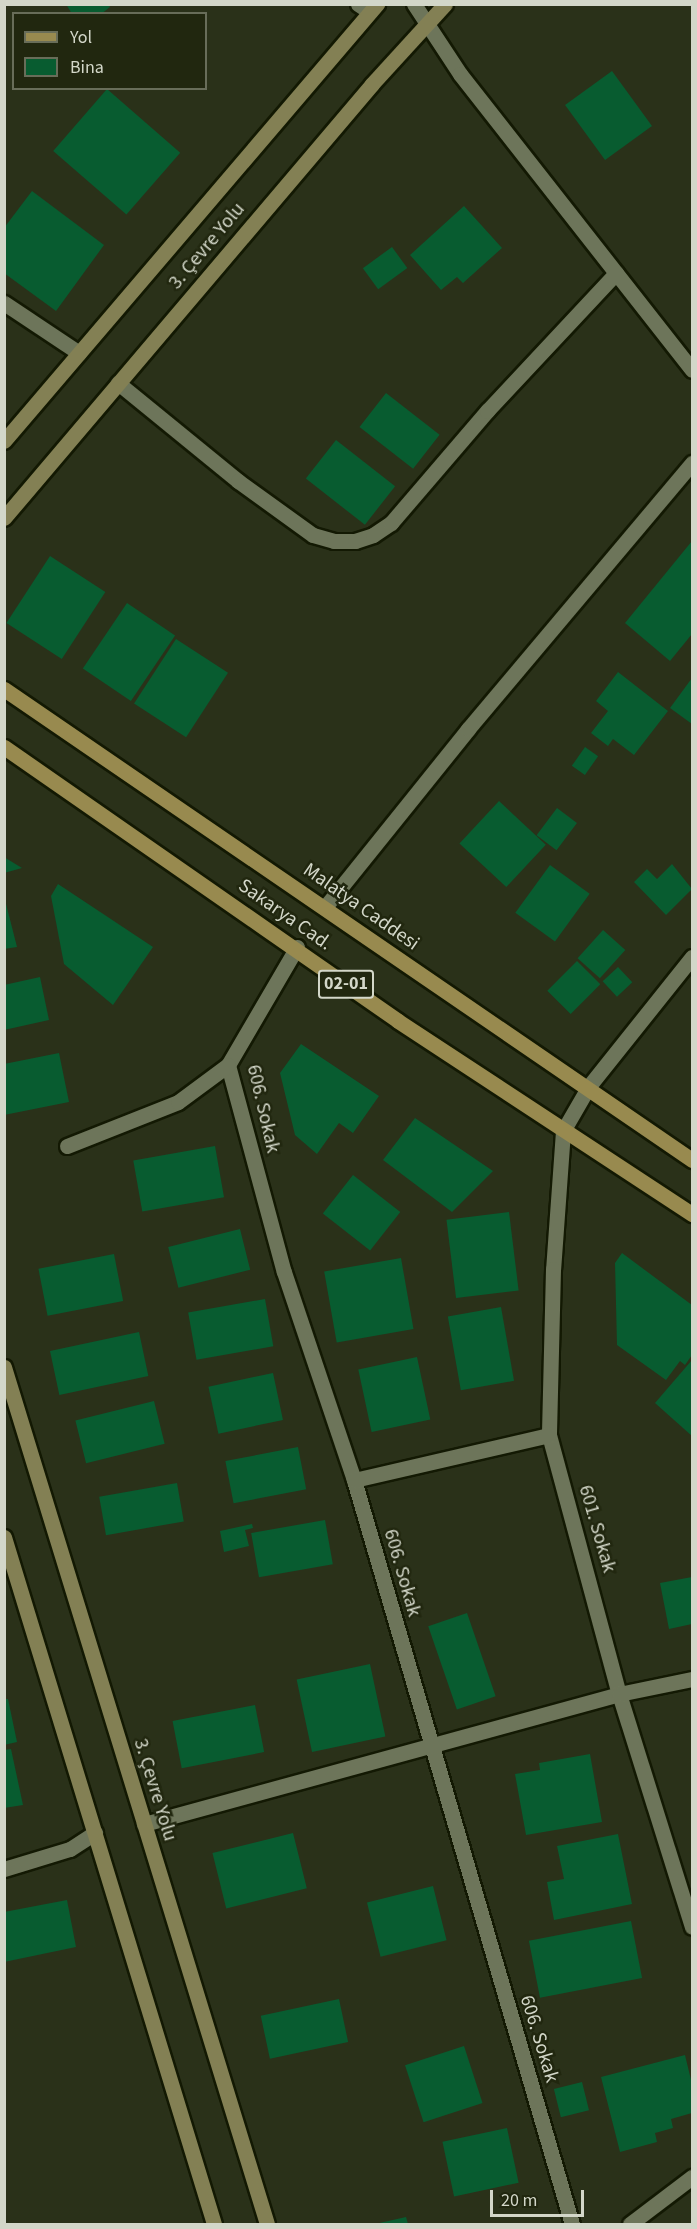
<!DOCTYPE html>
<html>
<head>
<meta charset="utf-8">
<style>
	body { margin:0 }
	#map { position:relative; width:697px; height:2229px; overflow:hidden; background:#2a3119; font-family:"Source Sans 3",sans-serif }
	div>[style] { position:absolute }
	[style*='--x'] { left:calc(var(--x)*1px); top:calc(var(--y)*1px); width:calc(var(--w)*1px); rotate:calc(var(--a)*1deg) }
	.building>* { inset:0; background:#085c30; transform-origin:0 0 }
	.roads { filter:drop-shadow(2px 0 #131903) drop-shadow(-2px 0 #131903) drop-shadow(0 2px #131903) drop-shadow(0 -2px #131903) }
	.service>* { height:15px; margin:-7.5px; padding:0 7.5px; transform-origin:7.5px; border-radius:7.5px; background:#6d755a }
	.minor>* { height:15px; margin:-7.5px; padding:0 7.5px; transform-origin:7.5px; border-radius:7.5px; background:#6d755a }
	.tertiary>* { height:15px; margin:-7.5px; padding:0 7.5px; transform-origin:7.5px; border-radius:7.5px; background:#6d755a }
	.secondary>* { height:15px; margin:-7.5px; padding:0 7.5px; transform-origin:7.5px; border-radius:7.5px; background:#838054 }
	.primary>* { height:15px; margin:-7.5px; padding:0 7.5px; transform-origin:7.5px; border-radius:7.5px; background:#988a4f }
	span { translate:-50% -50%; white-space:nowrap; text-align:center; line-height:1.15; -webkit-text-stroke:5px #21270f; paint-order:stroke }
	.shield-label span { padding:2px 4px; background:#21270f; border:2px solid; border-radius:4px; -webkit-text-stroke-width:0 }
	.shield-label { font-size:18px; color:#d3d7c9; font-weight:700 }
	.street-label { font-size:20px; color:#d3d7c9 }
	.frame { position:absolute; inset:0; border:6px solid #d3d7c9; pointer-events:none }
	.legend { position:absolute; left:12px; top:12px; width:195px; height:78px; box-sizing:border-box; background:#21270f; border:2px solid #686d59; margin:0; padding:8px 10px; list-style:none; font-size:18px; color:#d3d7c9 }
	.legend li { display:flex; align-items:center; gap:12px; height:30px }
	.legend b { width:30px; border:2px solid #686d59 }
	.scale { position:absolute; left:490px; top:2190px; width:94px; height:27px; box-sizing:border-box; border:3px solid #d3d7c9; border-top:0; padding-left:8px; font-size:18px; line-height:21px; white-space:nowrap; color:#d3d7c9; -webkit-text-stroke:4px #21270f; paint-order:stroke }
</style>
</head>
<body>
<div id="map">
	<div class="building">
		<div style="clip-path:polygon(66px 4px,108px 4px,110px 7px,101px 14px,72px 14px)"></div>
		<div style="left:612px;top:71px;width:68px;height:58px;rotate:54deg"></div>
		<div style="left:107px;top:89px;width:97px;height:82px;rotate:41deg"></div>
		<div style="clip-path:polygon(32px 191px,104px 245px,56px 311px,4px 273px,4px 228px)"></div>
		<div style="clip-path:polygon(464px 206px,502px 248px,463px 283px,457px 277px,441px 290px,410px 255px)"></div>
		<div style="left:392px;top:247px;width:26px;height:36px;rotate:54deg"></div>
		<div style="left:386px;top:393px;width:68px;height:43px;rotate:38deg"></div>
		<div style="left:336px;top:440px;width:75px;height:49px;rotate:38deg"></div>
		<div style="clip-path:polygon(692px 541px,692px 634px,670px 661px,625px 623px)"></div>
		<div style="left:50px;top:556px;width:66px;height:80px;rotate:33deg"></div>
		<div style="left:127px;top:603px;width:58px;height:79px;rotate:34deg"></div>
		<div style="left:176px;top:639px;width:62px;height:77px;rotate:33deg"></div>
		<div style="clip-path:polygon(618px 672px,668px 711px,634px 755px,613px 739px,608px 746px,591px 733px,608px 711px,596px 701px)"></div>
		<div style="clip-path:polygon(692px 678px,692px 724px,670px 708px)"></div>
		<div style="left:585px;top:747px;width:16px;height:23px;rotate:35deg"></div>
		<div style="left:499px;top:801px;width:64px;height:58px;rotate:43deg"></div>
		<div style="left:557px;top:808px;width:25px;height:34px;rotate:37deg"></div>
		<div style="clip-path:polygon(4px 857px,22px 868px,4px 873px)"></div>
		<div style="clip-path:polygon(672px 864px,692px 889px,666px 915px,634px 882px,647px 869px,657px 879px)"></div>
		<div style="left:550px;top:865px;width:49px;height:59px;rotate:36deg"></div>
		<div style="clip-path:polygon(58px 884px,153px 947px,113px 1005px,64px 964px,51px 896px)"></div>
		<div style="clip-path:polygon(4px 896px,17px 947px,4px 949px)"></div>
		<div style="left:603px;top:930px;width:30px;height:38px;rotate:42deg"></div>
		<div style="left:577px;top:961px;width:33px;height:42px;rotate:45deg"></div>
		<div style="left:618px;top:967px;width:21px;height:21px;rotate:47deg"></div>
		<div style="clip-path:polygon(40px 977px,49px 1020px,4px 1030px,4px 985px)"></div>
		<div style="clip-path:polygon(301px 1044px,379px 1096px,353px 1133px,339px 1123px,317px 1154px,295px 1135px,280px 1073px)"></div>
		<div style="clip-path:polygon(59px 1053px,69px 1102px,4px 1115px,4px 1064px)"></div>
		<div style="clip-path:polygon(415px 1118px,493px 1171px,452px 1212px,383px 1160px)"></div>
		<div style="left:215px;top:1146px;width:52px;height:83px;rotate:80deg"></div>
		<div style="left:353px;top:1175px;width:60px;height:49px;rotate:38deg"></div>
		<div style="left:509px;top:1212px;width:79px;height:63px;rotate:83deg"></div>
		<div style="left:240px;top:1229px;width:42px;height:74px;rotate:76deg"></div>
		<div style="clip-path:polygon(622px 1253px,692px 1305px,692px 1355px,685px 1365px,680px 1361px,666px 1380px,617px 1345px,615px 1263px)"></div>
		<div style="left:114px;top:1254px;width:48px;height:77px;rotate:79deg"></div>
		<div style="left:401px;top:1258px;width:72px;height:78px;rotate:80deg"></div>
		<div style="left:265px;top:1299px;width:48px;height:78px;rotate:80deg"></div>
		<div style="left:501px;top:1307px;width:75px;height:54px;rotate:80deg"></div>
		<div style="left:139px;top:1332px;width:45px;height:91px;rotate:78deg"></div>
		<div style="left:417px;top:1357px;width:64px;height:60px;rotate:78deg"></div>
		<div style="clip-path:polygon(692px 1360px,692px 1436px,655px 1403px)"></div>
		<div style="left:273px;top:1373px;width:48px;height:66px;rotate:78deg"></div>
		<div style="left:154px;top:1401px;width:44px;height:81px;rotate:76deg"></div>
		<div style="left:298px;top:1447px;width:43px;height:74px;rotate:79deg"></div>
		<div style="left:177px;top:1483px;width:39px;height:79px;rotate:80deg"></div>
		<div style="left:325px;top:1520px;width:45px;height:75px;rotate:80deg"></div>
		<div style="clip-path:polygon(252px 1524px,253px 1528px,245px 1530px,249px 1546px,224px 1552px,220px 1531px)"></div>
		<div style="clip-path:polygon(692px 1577px,692px 1624px,669px 1629px,660px 1583px)"></div>
		<div style="left:467px;top:1613px;width:88px;height:41px;rotate:71deg"></div>
		<div style="left:370px;top:1664px;width:74px;height:75px;rotate:78deg"></div>
		<div style="clip-path:polygon(4px 1699px,8px 1699px,17px 1742px,4px 1745px)"></div>
		<div style="left:255px;top:1705px;width:48px;height:84px;rotate:79deg"></div>
		<div style="clip-path:polygon(11px 1749px,23px 1805px,4px 1808px,4px 1750px)"></div>
		<div style="clip-path:polygon(590px 1754px,602px 1822px,526px 1835px,515px 1774px,540px 1770px,539px 1763px)"></div>
		<div style="left:293px;top:1833px;width:57px;height:83px;rotate:76deg"></div>
		<div style="clip-path:polygon(618px 1834px,632px 1904px,554px 1920px,547px 1882px,564px 1879px,557px 1846px)"></div>
		<div style="left:433px;top:1886px;width:56px;height:68px;rotate:76deg"></div>
		<div style="clip-path:polygon(67px 1900px,76px 1947px,4px 1962px,4px 1912px)"></div>
		<div style="left:631px;top:1921px;width:58px;height:104px;rotate:79deg"></div>
		<div style="left:339px;top:1999px;width:44px;height:80px;rotate:78deg"></div>
		<div style="left:464px;top:2046px;width:60px;height:62px;rotate:72deg"></div>
		<div style="clip-path:polygon(685px 2055px,692px 2084px,692px 2113px,671px 2119px,673px 2128px,655px 2133px,657px 2142px,620px 2152px,601px 2077px)"></div>
		<div style="left:582px;top:2082px;width:29px;height:29px;rotate:76deg"></div>
		<div style="left:507px;top:2128px;width:56px;height:66px;rotate:78deg"></div>
		<div style="clip-path:polygon(406px 2217px,408px 2224px,375px 2224px)"></div>
	</div>
	<div class="roads">
		<div class="service">
			<div style="--x:4;--y:303;--w:90;--a:33.7"></div>
		</div>
		<div class="minor">
			<div style="--x:358;--y:4;--w:14;--a:34"></div>
			<div style="--x:118;--y:383;--w:155;--a:39.2"></div>
			<div style="--x:238;--y:481;--w:92;--a:35.8"></div>
			<div style="--x:313;--y:535;--w:22;--a:16"></div>
			<div style="--x:334;--y:541;--w:21;--a:0"></div>
			<div style="--x:355;--y:541;--w:19;--a:-18"></div>
			<div style="--x:373;--y:535;--w:22;--a:-34"></div>
			<div style="--x:391;--y:523;--w:148;--a:-49.4"></div>
			<div style="--x:487;--y:411;--w:189;--a:-46.9"></div>
			<div style="--x:325;--y:907;--w:228;--a:-51.2"></div>
			<div style="--x:468;--y:729;--w:348;--a:-49.9"></div>
			<div style="--x:297;--y:947;--w:137;--a:120.3"></div>
			<div style="--x:228;--y:1065;--w:214;--a:74.9"></div>
			<div style="--x:284;--y:1272;--w:219;--a:71.4"></div>
			<div style="--x:354;--y:1480;--w:775;--a:73.67"></div>
			<div style="--x:692;--y:957;--w:165;--a:128.6"></div>
			<div style="--x:589;--y:1086;--w:52;--a:120"></div>
			<div style="--x:563;--y:1131;--w:138;--a:94.1"></div>
			<div style="--x:553;--y:1269;--w:166;--a:91.4"></div>
			<div style="--x:549;--y:1435;--w:268;--a:74.9"></div>
			<div style="--x:619;--y:1694;--w:244;--a:72.6"></div>
			<div style="--x:67;--y:1146;--w:119;--a:-21.6"></div>
			<div style="--x:178;--y:1102;--w:62;--a:-36.5"></div>
			<div style="--x:354;--y:1480;--w:200;--a:-13"></div>
			<div style="--x:144;--y:1824;--w:492;--a:-15.3"></div>
			<div style="--x:619;--y:1694;--w:75;--a:-11.6"></div>
			<div style="--x:4;--y:1869;--w:69;--a:-16.9"></div>
			<div style="--x:70;--y:1849;--w:30;--a:-33"></div>
			<div style="--x:630;--y:2224;--w:78;--a:-37.2"></div>
		</div>
		<div class="tertiary">
			<div style="--x:414;--y:4;--w:84;--a:56.7"></div>
			<div style="--x:460;--y:74;--w:376;--a:51.9"></div>
		</div>
		<div class="secondary">
			<div style="--x:4;--y:441;--w:575;--a:-49.52"></div>
			<div style="--x:4;--y:518;--w:569;--a:-49.7"></div>
			<div style="--x:372;--y:84;--w:108;--a:-47.6"></div>
			<div style="--x:4;--y:1367;--w:896;--a:72.94"></div>
			<div style="--x:4;--y:1537;--w:718;--a:73"></div>
		</div>
		<div class="primary">
			<div style="--x:4;--y:689;--w:834;--a:34.4"></div>
			<div style="--x:4;--y:747;--w:480;--a:34.8"></div>
			<div style="--x:398;--y:1021;--w:352;--a:33.3"></div>
		</div>
	</div>
	<div class="shield-label">
		<span style="left:346px;top:984px">02-01</span>
	</div>
	<div class="street-label">
		<span style="left:207px;top:246px;rotate:-50deg">3. Çevre Yolu</span>
		<span style="left:361px;top:907px;rotate:35deg">Malatya Caddesi</span>
		<span style="left:285px;top:915px;rotate:35deg">Sakarya Cad.</span>
		<span style="left:263px;top:1109px;rotate:77deg">606. Sokak</span>
		<span style="left:597px;top:1529px;rotate:74deg">601. Sokak</span>
		<span style="left:402px;top:1573px;rotate:74deg">606. Sokak</span>
		<span style="left:155px;top:1790px;rotate:73deg">3. Çevre Yolu</span>
		<span style="left:539px;top:2039px;rotate:73deg">606. Sokak</span>
	</div>
	<div class="frame"></div>
	<ul class="legend">
	<li><b style="height:8px;background:#988a4f"></b>Yol</li>
	<li><b style="height:16px;background:#085c30"></b>Bina</li>
	</ul>
	<div class="scale">20 m</div>
</div>
</body>
</html>
